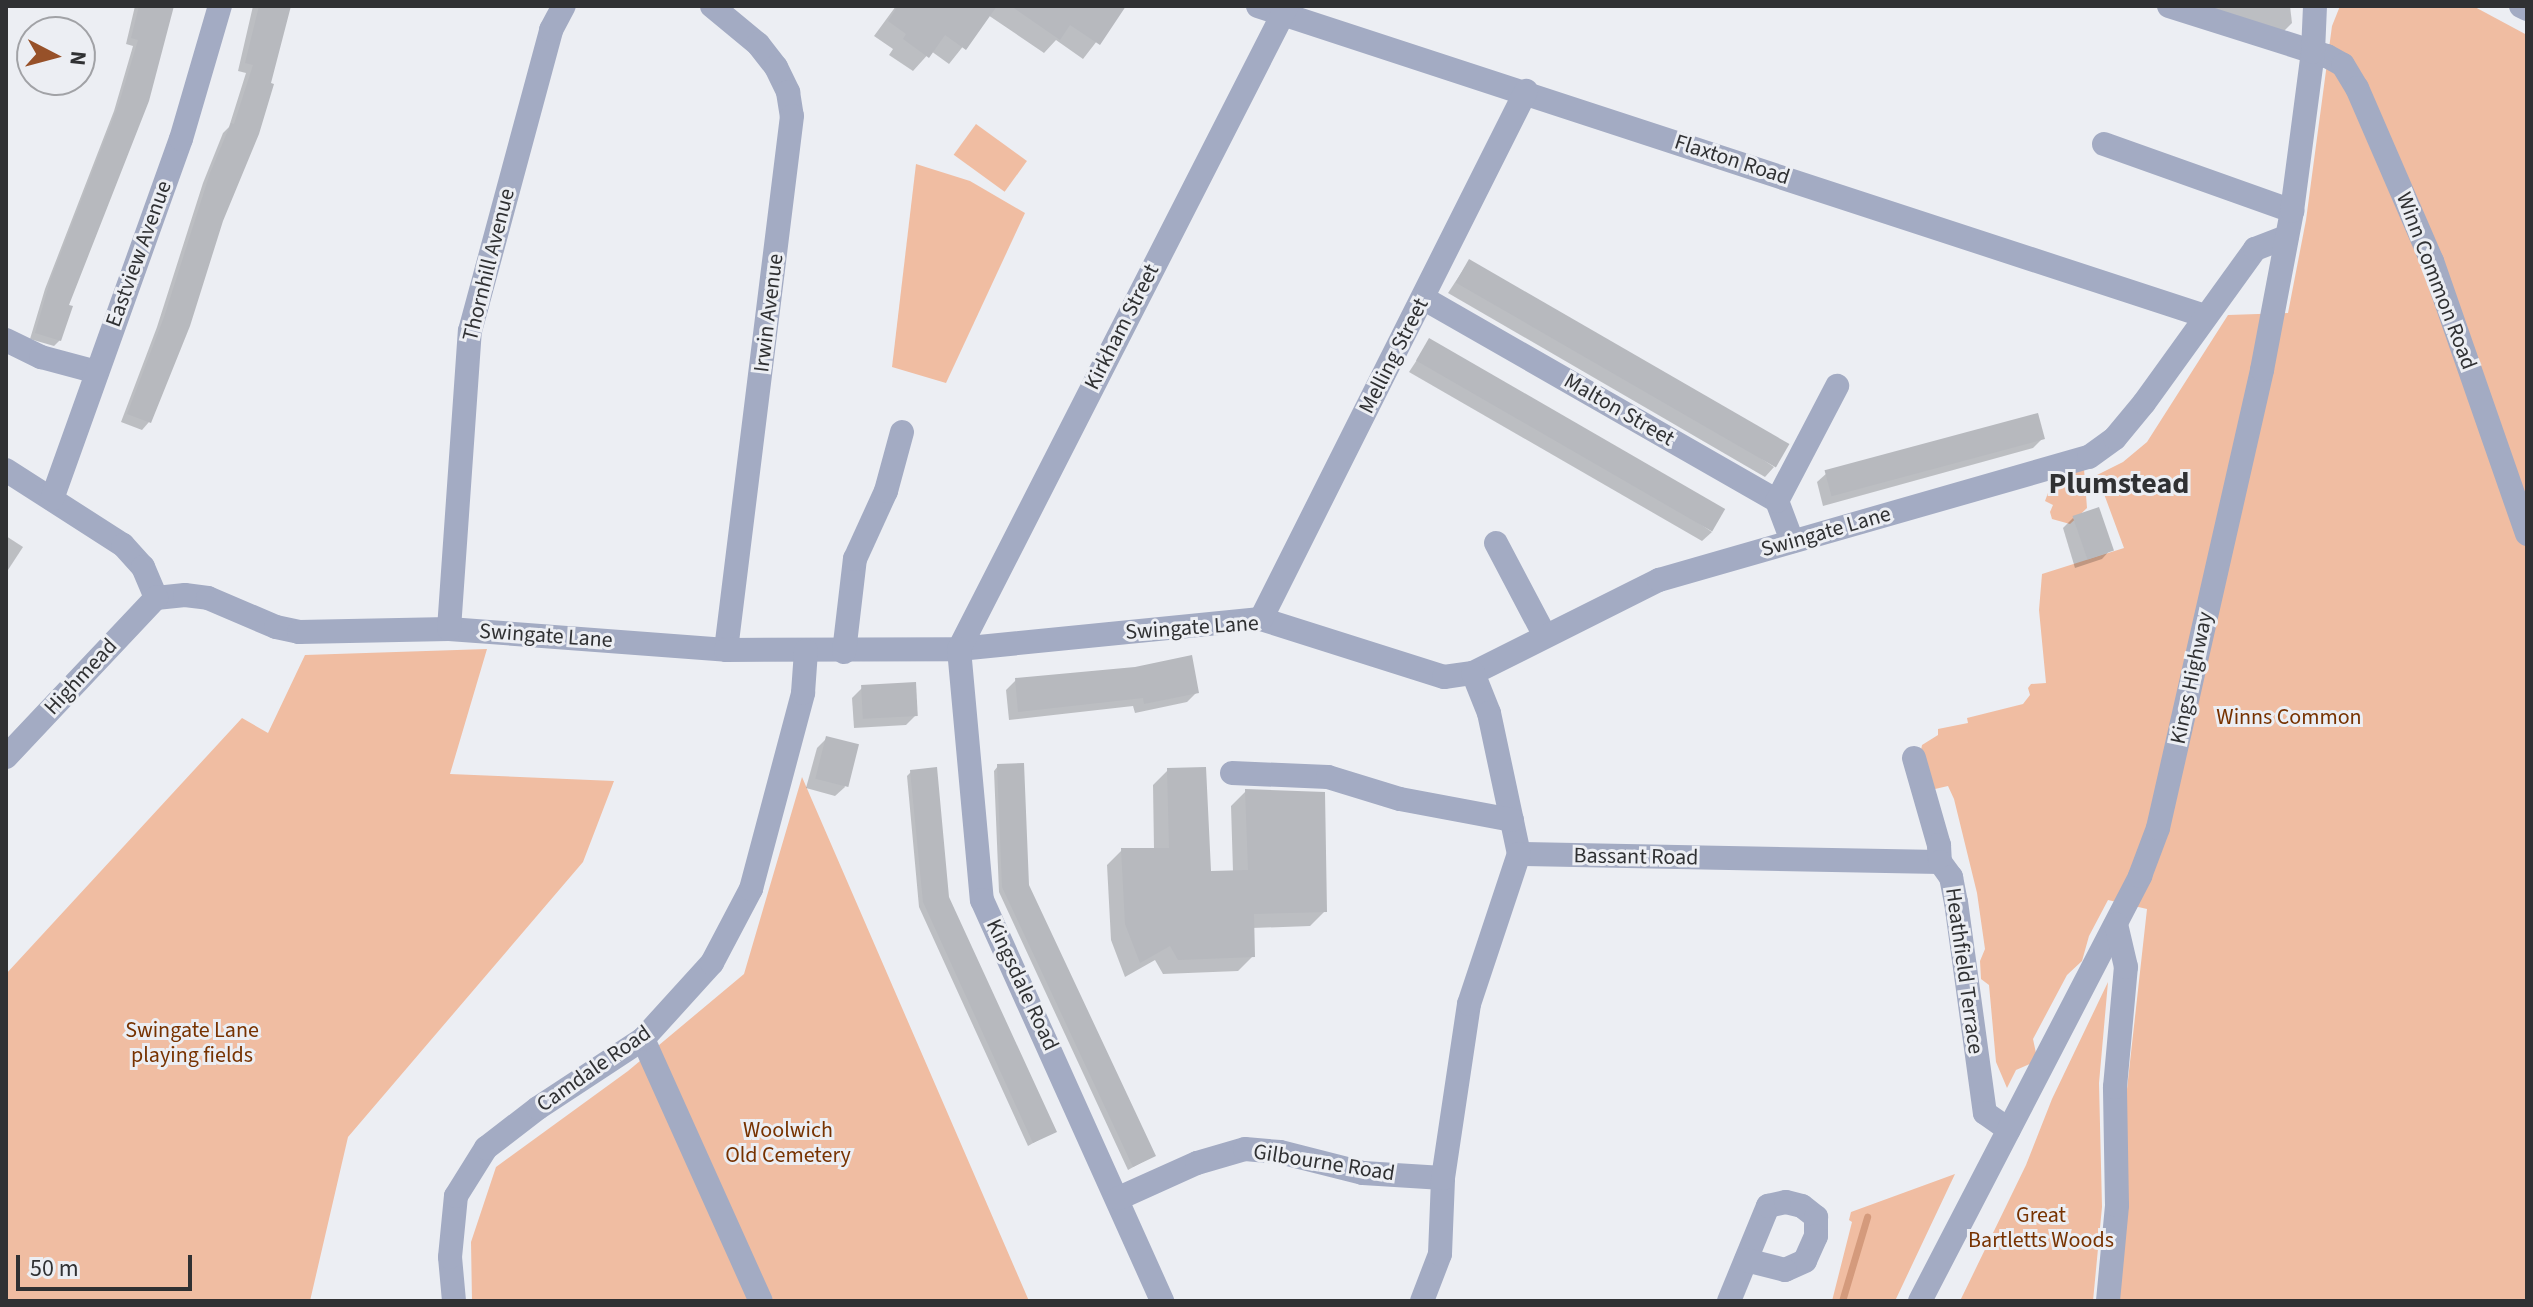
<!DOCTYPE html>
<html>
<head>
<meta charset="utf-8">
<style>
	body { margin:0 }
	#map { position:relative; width:2533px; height:1307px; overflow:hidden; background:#eceef3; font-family:"Source Sans 3",sans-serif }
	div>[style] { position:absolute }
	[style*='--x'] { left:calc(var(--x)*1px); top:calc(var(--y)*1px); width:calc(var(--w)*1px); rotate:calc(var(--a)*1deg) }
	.green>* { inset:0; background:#f0bda2; transform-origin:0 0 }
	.shadow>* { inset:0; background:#0003 }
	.stream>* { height:7px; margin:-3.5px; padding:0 3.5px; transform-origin:3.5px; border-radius:3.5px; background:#d49a7c }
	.building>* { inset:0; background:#b7b9be; transform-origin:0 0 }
	.minor>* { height:24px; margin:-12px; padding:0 12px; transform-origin:12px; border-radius:12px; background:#a3abc3 }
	span { translate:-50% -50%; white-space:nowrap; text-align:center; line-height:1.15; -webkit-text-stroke:6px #eceef3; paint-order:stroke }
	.street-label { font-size:22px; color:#303133 }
	.park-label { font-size:22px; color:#773200 }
	.district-label { font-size:30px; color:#303133; font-weight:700 }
	.frame { position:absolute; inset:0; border:8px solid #303133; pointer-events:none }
	.north { position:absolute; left:16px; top:16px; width:80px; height:80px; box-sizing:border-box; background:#eceef3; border:2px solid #a1a2a6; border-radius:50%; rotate:96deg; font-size:22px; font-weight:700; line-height:32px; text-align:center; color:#303133 }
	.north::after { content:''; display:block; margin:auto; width:28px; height:36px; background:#975129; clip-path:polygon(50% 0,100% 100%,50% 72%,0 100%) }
	.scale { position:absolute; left:16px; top:1255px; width:176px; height:36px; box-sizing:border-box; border:4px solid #303133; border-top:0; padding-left:10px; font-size:24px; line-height:28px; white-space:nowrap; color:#303133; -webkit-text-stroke:6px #eceef3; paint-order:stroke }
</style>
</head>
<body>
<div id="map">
	<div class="green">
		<div style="clip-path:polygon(2340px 6px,2473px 6px,2527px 35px,2527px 1301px,2116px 1301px,2124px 1229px,2127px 1089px,2147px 909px,2108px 900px,2089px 936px,2082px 961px,2067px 975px,2033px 1039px,2036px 1053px,2032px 1063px,2016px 1070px,2007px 1088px,1996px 1062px,1989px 985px,1981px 979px,1980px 961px,1985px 949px,1977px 893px,1954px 799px,1948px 786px,1935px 789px,1919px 761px,1922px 745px,1938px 735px,1938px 729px,1968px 723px,1967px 718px,2023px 704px,2030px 695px,2028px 688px,2031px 684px,2046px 683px,2039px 610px,2042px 574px,2124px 548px,2097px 475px,2123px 462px,2147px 442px,2228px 315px,2288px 313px,2306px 220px,2332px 26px)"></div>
		<div style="left:976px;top:124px;width:63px;height:38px;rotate:36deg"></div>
		<div style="clip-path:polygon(916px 164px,970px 181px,1025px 213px,946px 383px,892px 367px)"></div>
		<div style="clip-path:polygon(2084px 469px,2087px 508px,2070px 524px,2052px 519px,2050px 512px,2053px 505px,2045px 501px,2052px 482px,2050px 477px)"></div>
		<div style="clip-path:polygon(487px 649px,450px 774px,614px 781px,583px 862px,348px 1137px,310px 1301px,6px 1301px,6px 974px,242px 718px,268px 733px,305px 655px)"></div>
		<div style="clip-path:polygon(802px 777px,1029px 1301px,472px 1301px,471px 1242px,496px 1167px,628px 1071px,744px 974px)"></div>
		<div style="clip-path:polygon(2108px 982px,2099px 1083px,2102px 1207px,2093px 1301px,1960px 1301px,2026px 1165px,2052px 1099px)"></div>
		<div style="clip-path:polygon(1955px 1174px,1895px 1301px,1832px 1301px,1852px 1222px,1849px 1220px,1851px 1212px)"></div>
	</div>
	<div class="shadow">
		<div style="clip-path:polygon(135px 6px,172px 6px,66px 306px,60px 340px,54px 346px,30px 339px,45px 289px,114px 111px,133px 46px,126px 44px)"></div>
		<div style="clip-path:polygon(253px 6px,288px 6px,221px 220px,149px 422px,142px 430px,121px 422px,157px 327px,203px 183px,223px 133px,229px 127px,246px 73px,238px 71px)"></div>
		<div style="clip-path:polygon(896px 6px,1124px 6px,1083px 59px,1056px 40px,1044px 53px,988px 15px,949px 64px,931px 51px,913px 71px,889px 55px,893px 49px,874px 36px)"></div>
		<div style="clip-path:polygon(2197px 6px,2290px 6px,2292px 23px,2280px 35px)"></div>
		<div style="clip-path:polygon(1469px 261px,1774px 467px,1765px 477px,1448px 293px)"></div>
		<div style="clip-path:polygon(1430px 340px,1712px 532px,1702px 541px,1409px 372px)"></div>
		<div style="clip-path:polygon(2042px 439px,2033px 448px,1823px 506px,1817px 482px,1827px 473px)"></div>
		<div style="clip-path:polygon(2073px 518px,2111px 549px,2102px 559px,2075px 568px,2063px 528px)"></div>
		<div style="clip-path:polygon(6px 536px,23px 547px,6px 573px)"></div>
		<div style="clip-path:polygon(1016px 680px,1197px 692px,1187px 702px,1135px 713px,1133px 706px,1009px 720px,1006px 690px)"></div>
		<div style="clip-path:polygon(862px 688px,916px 715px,906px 725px,854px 728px,852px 698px)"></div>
		<div style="clip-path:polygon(827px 738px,845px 787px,835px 796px,806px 788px,817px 748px)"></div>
		<div style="clip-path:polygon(998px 766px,1027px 885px,1153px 1156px,1128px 1170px,999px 892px,994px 771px)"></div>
		<div style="clip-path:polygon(1168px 770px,1209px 873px,1233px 872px,1231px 806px,1246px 791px,1325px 911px,1310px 926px,1252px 928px,1253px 956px,1238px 971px,1163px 974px,1155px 960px,1125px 977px,1111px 940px,1107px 865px,1122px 850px,1154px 850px,1153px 785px)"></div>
		<div style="clip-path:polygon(911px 772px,947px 898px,1054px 1131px,1028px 1146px,919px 907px,907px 776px)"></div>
	</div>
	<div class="stream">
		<div style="--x:1842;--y:1301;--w:88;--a:-73.4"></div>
	</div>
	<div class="building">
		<div style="clip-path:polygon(139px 6px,174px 6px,149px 101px,69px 305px,73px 306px,61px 341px,35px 333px,50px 281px,119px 103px,138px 40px,131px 38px)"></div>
		<div style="clip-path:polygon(259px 6px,291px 6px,271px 83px,274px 84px,259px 134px,223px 221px,190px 326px,151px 423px,127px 414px,164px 317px,210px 173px,231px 123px,234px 124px,253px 65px,245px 63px)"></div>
		<div style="clip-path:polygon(898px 6px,997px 6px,966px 50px,945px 35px,929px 58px,903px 39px,906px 34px,888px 21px)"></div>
		<div style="clip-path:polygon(1011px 6px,1126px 6px,1100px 45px,1070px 25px,1060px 40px)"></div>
		<div style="left:1469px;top:259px;width:370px;height:27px;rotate:30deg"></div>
		<div style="left:1429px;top:338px;width:342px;height:26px;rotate:30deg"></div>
		<div style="left:2038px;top:413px;width:27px;height:221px;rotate:75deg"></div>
		<div style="left:2099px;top:507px;width:46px;height:28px;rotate:71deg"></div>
		<div style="clip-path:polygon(1192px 655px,1199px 693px,1144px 704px,1143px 698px,1018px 712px,1015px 678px,1135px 667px)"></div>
		<div style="left:916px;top:682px;width:34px;height:55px;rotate:87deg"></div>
		<div style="left:826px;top:736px;width:34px;height:44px;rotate:14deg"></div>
		<div style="clip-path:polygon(1024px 763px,1029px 885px,1156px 1156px,1133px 1167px,1002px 887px,997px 764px)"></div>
		<div style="clip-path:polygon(937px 767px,949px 897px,1057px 1132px,1033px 1143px,923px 902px,910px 770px)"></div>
		<div style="clip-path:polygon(1206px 767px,1211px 871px,1248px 870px,1245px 789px,1325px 792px,1327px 912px,1254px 914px,1255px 957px,1178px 960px,1170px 946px,1140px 963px,1125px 924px,1121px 848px,1169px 848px,1167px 768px)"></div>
	</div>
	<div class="minor">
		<div style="--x:712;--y:6;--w:60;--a:39.6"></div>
		<div style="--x:758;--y:44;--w:29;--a:52"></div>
		<div style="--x:776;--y:67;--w:28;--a:64"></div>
		<div style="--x:788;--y:92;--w:24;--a:81"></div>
		<div style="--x:792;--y:116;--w:538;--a:97.05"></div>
		<div style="--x:1258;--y:6;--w:996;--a:18.13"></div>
		<div style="--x:2169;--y:6;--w:166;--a:17.6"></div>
		<div style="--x:2327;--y:56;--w:18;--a:29"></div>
		<div style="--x:2343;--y:65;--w:27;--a:59"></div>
		<div style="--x:2357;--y:88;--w:189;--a:66.6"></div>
		<div style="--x:2432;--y:261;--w:289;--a:70.8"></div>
		<div style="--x:2521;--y:6;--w:7;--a:27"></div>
		<div style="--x:2104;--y:144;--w:200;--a:19.6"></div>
		<div style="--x:1423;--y:298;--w:408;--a:29.8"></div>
		<div style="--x:1777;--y:501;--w:43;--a:69.4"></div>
		<div style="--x:6;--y:340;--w:39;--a:26"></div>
		<div style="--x:41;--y:357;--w:58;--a:15"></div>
		<div style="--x:6;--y:470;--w:139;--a:32.7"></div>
		<div style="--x:123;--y:545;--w:30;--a:48"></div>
		<div style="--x:143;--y:567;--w:34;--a:67"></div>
		<div style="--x:52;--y:499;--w:382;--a:-70.3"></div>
		<div style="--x:181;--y:139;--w:139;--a:-73.7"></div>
		<div style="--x:1777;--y:501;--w:130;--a:-62.4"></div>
		<div style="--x:1496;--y:543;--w:105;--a:62.2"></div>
		<div style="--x:156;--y:598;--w:29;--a:-6"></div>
		<div style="--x:185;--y:595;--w:23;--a:7"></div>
		<div style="--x:208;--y:598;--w:74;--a:23.1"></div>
		<div style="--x:276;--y:627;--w:24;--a:12"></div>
		<div style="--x:299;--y:632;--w:150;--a:-1.1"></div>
		<div style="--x:449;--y:629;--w:278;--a:4.3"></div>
		<div style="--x:726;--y:650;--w:233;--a:-0.2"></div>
		<div style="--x:959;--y:649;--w:303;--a:-5.7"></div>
		<div style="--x:1261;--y:619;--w:192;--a:17.6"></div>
		<div style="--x:1444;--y:677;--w:29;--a:-8"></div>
		<div style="--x:1473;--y:673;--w:208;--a:-26.6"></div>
		<div style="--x:1659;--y:580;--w:447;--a:-16"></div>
		<div style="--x:2089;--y:457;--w:32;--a:-36"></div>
		<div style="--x:2115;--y:438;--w:45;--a:-50.4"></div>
		<div style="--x:2144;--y:403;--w:190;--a:-54.2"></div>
		<div style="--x:2255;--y:249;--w:34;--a:-21"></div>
		<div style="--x:1261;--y:619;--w:591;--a:-63.35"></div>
		<div style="--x:449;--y:629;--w:299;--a:-86"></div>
		<div style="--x:470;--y:331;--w:312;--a:-74.9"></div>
		<div style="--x:551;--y:30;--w:27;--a:-62"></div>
		<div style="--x:959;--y:649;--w:722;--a:-62.97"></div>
		<div style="--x:959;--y:649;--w:252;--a:84.8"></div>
		<div style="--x:982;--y:900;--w:440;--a:65.8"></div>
		<div style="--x:844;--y:652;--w:94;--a:-83.3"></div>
		<div style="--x:855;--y:559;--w:75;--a:-65.5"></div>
		<div style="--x:886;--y:491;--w:61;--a:-74.8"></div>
		<div style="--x:1473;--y:673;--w:43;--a:68.2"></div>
		<div style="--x:1489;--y:713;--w:144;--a:78"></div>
		<div style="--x:1519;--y:854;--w:421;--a:1.1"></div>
		<div style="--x:6;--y:757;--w:219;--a:-46.7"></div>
		<div style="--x:1914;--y:758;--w:91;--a:74"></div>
		<div style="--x:1939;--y:845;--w:17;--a:87"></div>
		<div style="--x:1940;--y:862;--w:19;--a:54"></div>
		<div style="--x:1951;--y:877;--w:25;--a:79"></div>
		<div style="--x:1956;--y:902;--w:213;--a:82.2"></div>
		<div style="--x:1985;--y:1113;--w:29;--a:35"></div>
		<div style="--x:1232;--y:773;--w:96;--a:2.4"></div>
		<div style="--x:1328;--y:777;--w:75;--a:17"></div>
		<div style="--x:1400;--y:799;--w:114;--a:10.6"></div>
		<div style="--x:643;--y:1039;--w:287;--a:65.8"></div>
		<div style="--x:1119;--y:1198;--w:85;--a:-24.2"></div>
		<div style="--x:1197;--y:1163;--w:50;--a:-16.3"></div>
		<div style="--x:1245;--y:1149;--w:35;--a:5"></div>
		<div style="--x:1280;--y:1152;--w:86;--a:14.2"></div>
		<div style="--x:1363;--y:1173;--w:80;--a:3.6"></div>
		<div style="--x:454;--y:1301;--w:44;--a:-95.2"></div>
		<div style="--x:450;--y:1257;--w:61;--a:-84.4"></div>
		<div style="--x:456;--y:1196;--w:57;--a:-58"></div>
		<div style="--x:486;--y:1148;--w:66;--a:-37.6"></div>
		<div style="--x:538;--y:1108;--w:126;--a:-33.3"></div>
		<div style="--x:643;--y:1039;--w:103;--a:-47.8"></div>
		<div style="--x:712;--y:963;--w:84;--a:-62.2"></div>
		<div style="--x:751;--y:889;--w:203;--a:-75.1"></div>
		<div style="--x:803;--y:693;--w:42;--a:-85.9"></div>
		<div style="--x:1422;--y:1301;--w:50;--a:-69"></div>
		<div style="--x:1440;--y:1254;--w:76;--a:-87.7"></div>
		<div style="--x:1443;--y:1178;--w:176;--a:-81.5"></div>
		<div style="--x:1469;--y:1004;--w:158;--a:-71.6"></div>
		<div style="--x:1729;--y:1301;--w:103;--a:-67.7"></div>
		<div style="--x:1768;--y:1206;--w:18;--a:-13"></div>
		<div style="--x:1786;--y:1202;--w:16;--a:14"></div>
		<div style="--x:1802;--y:1206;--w:18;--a:38"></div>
		<div style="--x:1816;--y:1217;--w:19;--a:90"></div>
		<div style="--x:1816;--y:1236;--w:27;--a:114"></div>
		<div style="--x:1805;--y:1261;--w:22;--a:156"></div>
		<div style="--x:1785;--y:1270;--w:40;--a:-165.6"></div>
		<div style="--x:1920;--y:1301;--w:479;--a:-62.6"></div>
		<div style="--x:2140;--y:876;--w:51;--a:-69.4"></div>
		<div style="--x:2158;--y:828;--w:470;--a:-77.2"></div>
		<div style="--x:2262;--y:370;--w:162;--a:-79.3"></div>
		<div style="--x:2292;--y:211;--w:160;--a:-82.5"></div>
		<div style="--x:2313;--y:52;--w:46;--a:-87.5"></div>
		<div style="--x:2108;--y:1301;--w:96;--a:-84.6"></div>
		<div style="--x:2117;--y:1205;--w:118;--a:-91"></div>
		<div style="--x:2115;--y:1087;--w:121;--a:-84.8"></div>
		<div style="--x:2126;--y:967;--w:44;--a:-103.1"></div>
	</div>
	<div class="street-label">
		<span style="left:1732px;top:160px;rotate:18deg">Flaxton Road</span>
		<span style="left:139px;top:254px;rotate:-70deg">Eastview Avenue</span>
		<span style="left:489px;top:265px;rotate:-76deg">Thornhill Avenue</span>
		<span style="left:2436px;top:281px;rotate:69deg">Winn Common Road</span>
		<span style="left:769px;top:313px;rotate:-83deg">Irwin Avenue</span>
		<span style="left:1122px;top:327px;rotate:-63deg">Kirkham Street</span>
		<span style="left:1394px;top:356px;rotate:-63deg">Melling Street</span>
		<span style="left:1619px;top:410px;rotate:30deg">Malton Street</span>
		<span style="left:1826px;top:532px;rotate:-16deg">Swingate Lane</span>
		<span style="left:1192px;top:628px;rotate:-4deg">Swingate Lane</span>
		<span style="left:546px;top:636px;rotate:4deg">Swingate Lane</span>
		<span style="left:81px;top:677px;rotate:-47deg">Highmead</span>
		<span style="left:2192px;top:678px;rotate:-78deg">Kings Highway</span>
		<span style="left:1636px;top:857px;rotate:1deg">Bassant Road</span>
		<span style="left:1964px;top:971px;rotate:82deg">Heathfield Terrace</span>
		<span style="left:1022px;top:985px;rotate:65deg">Kingsdale Road</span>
		<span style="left:594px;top:1069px;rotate:-35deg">Camdale Road</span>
		<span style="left:1324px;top:1163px;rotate:9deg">Gilbourne Road</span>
	</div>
	<div class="park-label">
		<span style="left:2289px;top:718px">Winns Common</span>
		<span style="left:192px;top:1043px">Swingate Lane<br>playing fields</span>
		<span style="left:788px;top:1143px">Woolwich<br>Old Cemetery</span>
		<span style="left:2041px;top:1228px">Great<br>Bartletts Woods</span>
	</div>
	<div class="district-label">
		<span style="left:2119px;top:484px">Plumstead</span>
	</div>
	<div class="frame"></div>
	<div class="north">N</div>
	<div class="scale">50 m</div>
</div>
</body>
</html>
